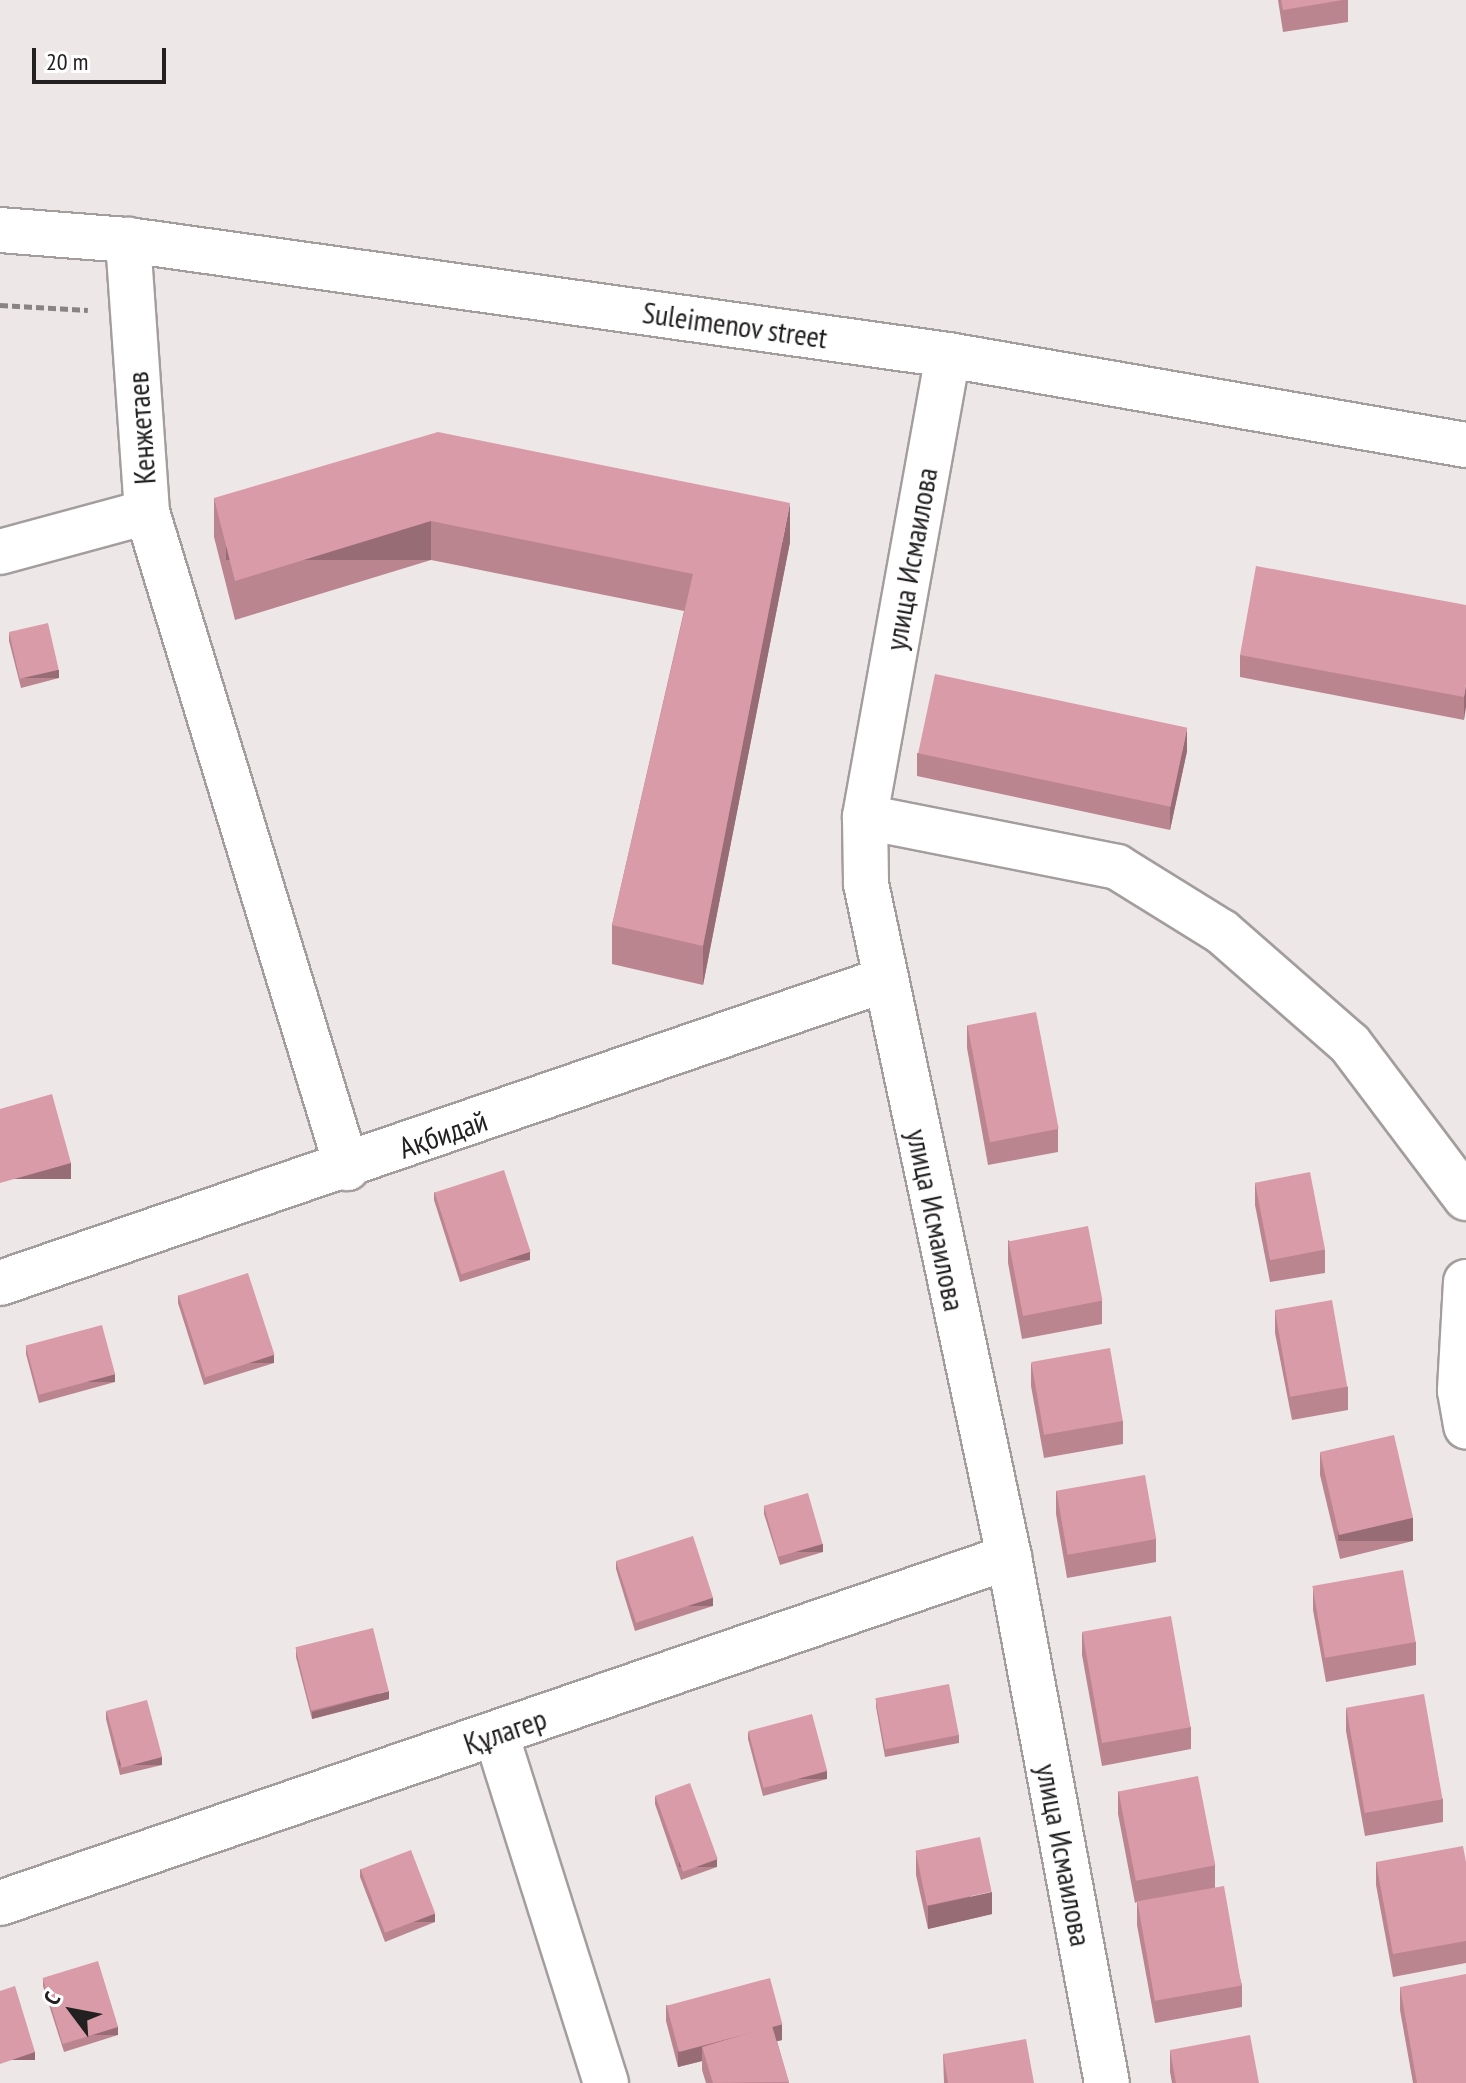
<!DOCTYPE html>
<html>
<head>
<meta charset="utf-8">
<style>
	body { margin:0 }
	#map { position:relative; width:1466px; height:2083px; overflow:hidden; background:#eee7e8; font-family:"PT Sans Narrow",sans-serif }
	div>[style] { position:absolute }
	[style*='--x'] { left:calc(var(--x)*1px); top:calc(var(--y)*1px); width:calc(var(--w)*1px); rotate:calc(var(--a)*1deg) }
	.path>* { height:5px; margin-top:-2.5px; transform-origin:0; background:repeating-linear-gradient(90deg,#888384 0 8px,transparent 0 12px) }
	.roads { filter:drop-shadow(2px 0 #a39d9e) drop-shadow(-2px 0 #a39d9e) drop-shadow(0 2px #a39d9e) drop-shadow(0 -2px #a39d9e) }
	.minor>* { height:44px; margin:-22px; padding:0 22px; transform-origin:22px; border-radius:22px; background:#fff }
	.wall>* { inset:0; background:#bb8590 }
	.shaded-wall>* { inset:0; background:#986c75; transform-origin:0 0 }
	.building>* { inset:0; background:#d99ba7; transform-origin:0 0 }
	span { translate:-50% -50%; white-space:nowrap; text-align:center; line-height:1.15; -webkit-text-stroke:6px #fff; paint-order:stroke }
	.street-label { font-size:30px; color:#232021 }
	.north { position:absolute; left:32px; top:1971px; width:80px; height:80px; -webkit-text-stroke:6px #fff; paint-order:stroke; rotate:302deg; font-size:22px; font-weight:700; line-height:32px; text-align:center; color:#232021 }
	.north::after { content:''; display:block; margin:auto; width:28px; height:36px; background:#232021; clip-path:polygon(50% 0,100% 100%,50% 72%,0 100%) }
	.scale { position:absolute; left:32px; top:48px; width:134px; height:36px; box-sizing:border-box; border:4px solid #232021; border-top:0; padding-left:10px; font-size:24px; line-height:28px; white-space:nowrap; color:#232021; -webkit-text-stroke:6px #fff; paint-order:stroke }
</style>
</head>
<body>
<div id="map">
	<div class="path">
		<div style="--x:0;--y:305;--w:88;--a:3.3"></div>
	</div>
	<div class="roads">
		<div class="minor">
			<div style="--x:0;--y:230;--w:128;--a:4.5"></div>
			<div style="--x:128;--y:240;--w:828;--a:7.98"></div>
			<div style="--x:948;--y:355;--w:526;--a:9.86"></div>
			<div style="--x:948;--y:355;--w:469;--a:100.2"></div>
			<div style="--x:865;--y:817;--w:67;--a:89.1"></div>
			<div style="--x:866;--y:884;--w:688;--a:78"></div>
			<div style="--x:1009;--y:1557;--w:535;--a:79.45"></div>
			<div style="--x:147;--y:512;--w:686;--a:73.04"></div>
			<div style="--x:0;--y:552;--w:152;--a:-15.2"></div>
			<div style="--x:147;--y:512;--w:273;--a:-94"></div>
			<div style="--x:865;--y:817;--w:257;--a:11.2"></div>
			<div style="--x:1117;--y:867;--w:123;--a:31.8"></div>
			<div style="--x:1222;--y:932;--w:170;--a:41.2"></div>
			<div style="--x:1350;--y:1044;--w:193;--a:53"></div>
			<div style="--x:1466;--y:1282;--w:109;--a:93.2"></div>
			<div style="--x:1460;--y:1391;--w:36;--a:80"></div>
			<div style="--x:0;--y:1283;--w:934;--a:-18.92"></div>
			<div style="--x:496;--y:1734;--w:366;--a:72.5"></div>
			<div style="--x:0;--y:1903;--w:1067;--a:-18.93"></div>
		</div>
	</div>
	<div class="wall">
		<div style="clip-path:polygon(1278px 0,1348px 0,1348px 22px,1283px 32px)"></div>
		<div style="clip-path:polygon(214px 498px,790px 542px,703px 985px,612px 964px,612px 925px,684px 611px,431px 560px,235px 620px,214px 537px)"></div>
		<div style="clip-path:polygon(1466px 605px,1464px 720px,1240px 677px,1240px 655px)"></div>
		<div style="clip-path:polygon(9px 633px,59px 678px,21px 688px,9px 641px)"></div>
		<div style="clip-path:polygon(1187px 751px,1170px 830px,917px 776px,917px 753px)"></div>
		<div style="clip-path:polygon(967px 1025px,1058px 1129px,1058px 1152px,988px 1165px,967px 1048px)"></div>
		<div style="clip-path:polygon(1255px 1183px,1325px 1250px,1325px 1273px,1270px 1282px,1255px 1205px)"></div>
		<div style="clip-path:polygon(434px 1192px,530px 1260px,460px 1282px,434px 1200px)"></div>
		<div style="clip-path:polygon(1008px 1240px,1102px 1301px,1102px 1324px,1022px 1339px,1008px 1263px)"></div>
		<div style="clip-path:polygon(178px 1295px,274px 1363px,204px 1385px,178px 1303px)"></div>
		<div style="clip-path:polygon(1275px 1310px,1348px 1387px,1348px 1410px,1292px 1420px,1275px 1333px)"></div>
		<div style="clip-path:polygon(26px 1346px,115px 1382px,39px 1403px,26px 1354px)"></div>
		<div style="clip-path:polygon(1031px 1363px,1123px 1421px,1123px 1444px,1044px 1458px,1031px 1386px)"></div>
		<div style="clip-path:polygon(1320px 1452px,1413px 1541px,1340px 1559px,1320px 1475px)"></div>
		<div style="clip-path:polygon(1056px 1491px,1156px 1539px,1156px 1562px,1067px 1578px,1056px 1514px)"></div>
		<div style="clip-path:polygon(764px 1506px,823px 1552px,780px 1565px,764px 1514px)"></div>
		<div style="clip-path:polygon(616px 1561px,713px 1606px,635px 1631px,616px 1569px)"></div>
		<div style="clip-path:polygon(1313px 1587px,1416px 1642px,1416px 1665px,1326px 1682px,1313px 1610px)"></div>
		<div style="clip-path:polygon(1082px 1632px,1191px 1727px,1191px 1749px,1102px 1766px,1082px 1655px)"></div>
		<div style="clip-path:polygon(296px 1649px,389px 1699px,312px 1719px,296px 1657px)"></div>
		<div style="clip-path:polygon(876px 1699px,959px 1735px,959px 1743px,885px 1757px,876px 1707px)"></div>
		<div style="clip-path:polygon(1346px 1708px,1443px 1799px,1443px 1822px,1365px 1836px,1346px 1731px)"></div>
		<div style="clip-path:polygon(106px 1711px,162px 1765px,120px 1775px,106px 1719px)"></div>
		<div style="clip-path:polygon(748px 1732px,827px 1779px,763px 1796px,748px 1739px)"></div>
		<div style="clip-path:polygon(1118px 1791px,1215px 1865px,1215px 1888px,1242px 1985px,1242px 2007px,1155px 2023px,1137px 1925px,1137px 1902px,1135px 1903px,1118px 1814px)"></div>
		<div style="clip-path:polygon(655px 1796px,717px 1867px,681px 1880px,655px 1804px)"></div>
		<div style="clip-path:polygon(916px 1852px,992px 1914px,928px 1929px,916px 1875px)"></div>
		<div style="clip-path:polygon(1376px 1862px,1466px 1862px,1466px 1963px,1393px 1977px,1376px 1885px)"></div>
		<div style="clip-path:polygon(360px 1869px,435px 1922px,385px 1942px,360px 1877px)"></div>
		<div style="clip-path:polygon(43px 1978px,118px 2035px,64px 2052px,43px 1986px)"></div>
		<div style="clip-path:polygon(1400px 1987px,1466px 2083px,1413px 2083px,1400px 2010px)"></div>
		<div style="clip-path:polygon(666px 2005px,782px 2040px,777px 2041px,789px 2083px,706px 2083px,702px 2070px,702px 2061px,678px 2067px,666px 2021px)"></div>
		<div style="clip-path:polygon(1170px 2050px,1259px 2083px,1172px 2083px,1170px 2072px)"></div>
		<div style="clip-path:polygon(943px 2054px,1034px 2083px,944px 2083px)"></div>
	</div>
	<div class="shaded-wall">
		<div style="clip-path:polygon(790px 503px,790px 542px,703px 985px,703px 946px)"></div>
		<div style="left:431px;top:521px;width:39px;height:205px;rotate:90deg"></div>
		<div style="left:59px;top:670px;width:8px;height:39px;rotate:90deg"></div>
		<div style="clip-path:polygon(1466px 684px,1466px 707px,1464px 720px,1464px 697px)"></div>
		<div style="clip-path:polygon(1187px 728px,1187px 751px,1170px 830px,1170px 808px)"></div>
		<div style="left:71px;top:1163px;width:16px;height:74px;rotate:90deg"></div>
		<div style="left:530px;top:1252px;width:8px;height:73px;rotate:90deg"></div>
		<div style="left:274px;top:1355px;width:8px;height:73px;rotate:90deg"></div>
		<div style="left:115px;top:1374px;width:8px;height:79px;rotate:90deg"></div>
		<div style="left:1413px;top:1518px;width:23px;height:75px;rotate:90deg"></div>
		<div style="left:823px;top:1544px;width:8px;height:45px;rotate:90deg"></div>
		<div style="left:713px;top:1598px;width:8px;height:82px;rotate:90deg"></div>
		<div style="clip-path:polygon(389px 1691px,389px 1699px,312px 1719px,312px 1712px)"></div>
		<div style="left:162px;top:1757px;width:8px;height:43px;rotate:90deg"></div>
		<div style="left:827px;top:1771px;width:8px;height:66px;rotate:90deg"></div>
		<div style="left:717px;top:1859px;width:8px;height:38px;rotate:90deg"></div>
		<div style="clip-path:polygon(992px 1892px,992px 1914px,928px 1929px,928px 1906px)"></div>
		<div style="left:435px;top:1914px;width:8px;height:54px;rotate:90deg"></div>
		<div style="clip-path:polygon(782px 2024px,782px 2040px,706px 2060px,702px 2047px,702px 2061px,678px 2067px,678px 2051px)"></div>
		<div style="left:118px;top:2027px;width:8px;height:57px;rotate:90deg"></div>
		<div style="left:35px;top:2052px;width:8px;height:37px;rotate:90deg"></div>
	</div>
	<div class="building">
		<div style="clip-path:polygon(1281px 0,1343px 0,1283px 10px)"></div>
		<div style="clip-path:polygon(438px 432px,790px 503px,703px 946px,612px 925px,693px 574px,431px 521px,235px 581px,214px 498px)"></div>
		<div style="clip-path:polygon(1256px 566px,1466px 605px,1466px 684px,1464px 697px,1240px 655px)"></div>
		<div style="left:48px;top:623px;width:48px;height:40px;rotate:77deg"></div>
		<div style="left:935px;top:674px;width:258px;height:81px;rotate:12deg"></div>
		<div style="left:1036px;top:1012px;width:119px;height:70px;rotate:79deg"></div>
		<div style="clip-path:polygon(52px 1094px,71px 1163px,0 1183px,0 1109px)"></div>
		<div style="left:504px;top:1170px;width:86px;height:73px;rotate:72deg"></div>
		<div style="left:1310px;top:1172px;width:79px;height:56px;rotate:79deg"></div>
		<div style="left:1088px;top:1226px;width:76px;height:81px;rotate:79deg"></div>
		<div style="left:248px;top:1273px;width:86px;height:73px;rotate:72deg"></div>
		<div style="left:1332px;top:1300px;width:88px;height:58px;rotate:80deg"></div>
		<div style="left:102px;top:1325px;width:51px;height:79px;rotate:75deg"></div>
		<div style="left:1110px;top:1348px;width:74px;height:80px;rotate:80deg"></div>
		<div style="left:1394px;top:1435px;width:85px;height:76px;rotate:77deg"></div>
		<div style="left:1145px;top:1475px;width:65px;height:90px;rotate:80deg"></div>
		<div style="left:808px;top:1493px;width:53px;height:46px;rotate:74deg"></div>
		<div style="left:693px;top:1536px;width:65px;height:81px;rotate:72deg"></div>
		<div style="left:1403px;top:1570px;width:73px;height:92px;rotate:80deg"></div>
		<div style="left:1171px;top:1616px;width:113px;height:90px;rotate:80deg"></div>
		<div style="left:373px;top:1628px;width:65px;height:80px;rotate:76deg"></div>
		<div style="left:949px;top:1684px;width:52px;height:75px;rotate:79deg"></div>
		<div style="left:1424px;top:1694px;width:107px;height:79px;rotate:80deg"></div>
		<div style="left:147px;top:1700px;width:59px;height:42px;rotate:75deg"></div>
		<div style="left:812px;top:1714px;width:59px;height:66px;rotate:75deg"></div>
		<div style="left:1198px;top:1776px;width:91px;height:81px;rotate:79deg"></div>
		<div style="left:690px;top:1783px;width:81px;height:37px;rotate:70deg"></div>
		<div style="left:980px;top:1837px;width:56px;height:66px;rotate:78deg"></div>
		<div style="clip-path:polygon(1463px 1846px,1466px 1862px,1466px 1941px,1393px 1954px,1376px 1862px)"></div>
		<div style="left:411px;top:1850px;width:68px;height:54px;rotate:69deg"></div>
		<div style="left:1224px;top:1886px;width:101px;height:88px;rotate:80deg"></div>
		<div style="left:98px;top:1961px;width:69px;height:58px;rotate:73deg"></div>
		<div style="clip-path:polygon(1466px 1974px,1466px 2083px,1417px 2083px,1400px 1987px)"></div>
		<div style="left:770px;top:1978px;width:48px;height:107px;rotate:75deg"></div>
		<div style="clip-path:polygon(15px 1986px,35px 2052px,0 2064px,0 1991px)"></div>
		<div style="clip-path:polygon(772px 2026px,789px 2082px,713px 2083px,702px 2047px)"></div>
		<div style="clip-path:polygon(1250px 2035px,1259px 2083px,1176px 2083px,1170px 2050px)"></div>
		<div style="clip-path:polygon(1026px 2039px,1034px 2083px,948px 2083px,943px 2054px)"></div>
	</div>
	<div class="street-label">
		<span style="left:735px;top:325px;rotate:8deg">Suleimenov street</span>
		<span style="left:141px;top:428px;rotate:-94deg">Кенжетаев</span>
		<span style="left:911px;top:559px;rotate:-80deg">улица Исмаилова</span>
		<span style="left:443px;top:1134px;rotate:-19deg">Ақбидай</span>
		<span style="left:936px;top:1220px;rotate:78deg">улица Исмаилова</span>
		<span style="left:505px;top:1731px;rotate:-19deg">Құлагер</span>
		<span style="left:1064px;top:1855px;rotate:79deg">улица Исмаилова</span>
	</div>
	<div class="north">С</div>
	<div class="scale">20 m</div>
</div>
</body>
</html>
